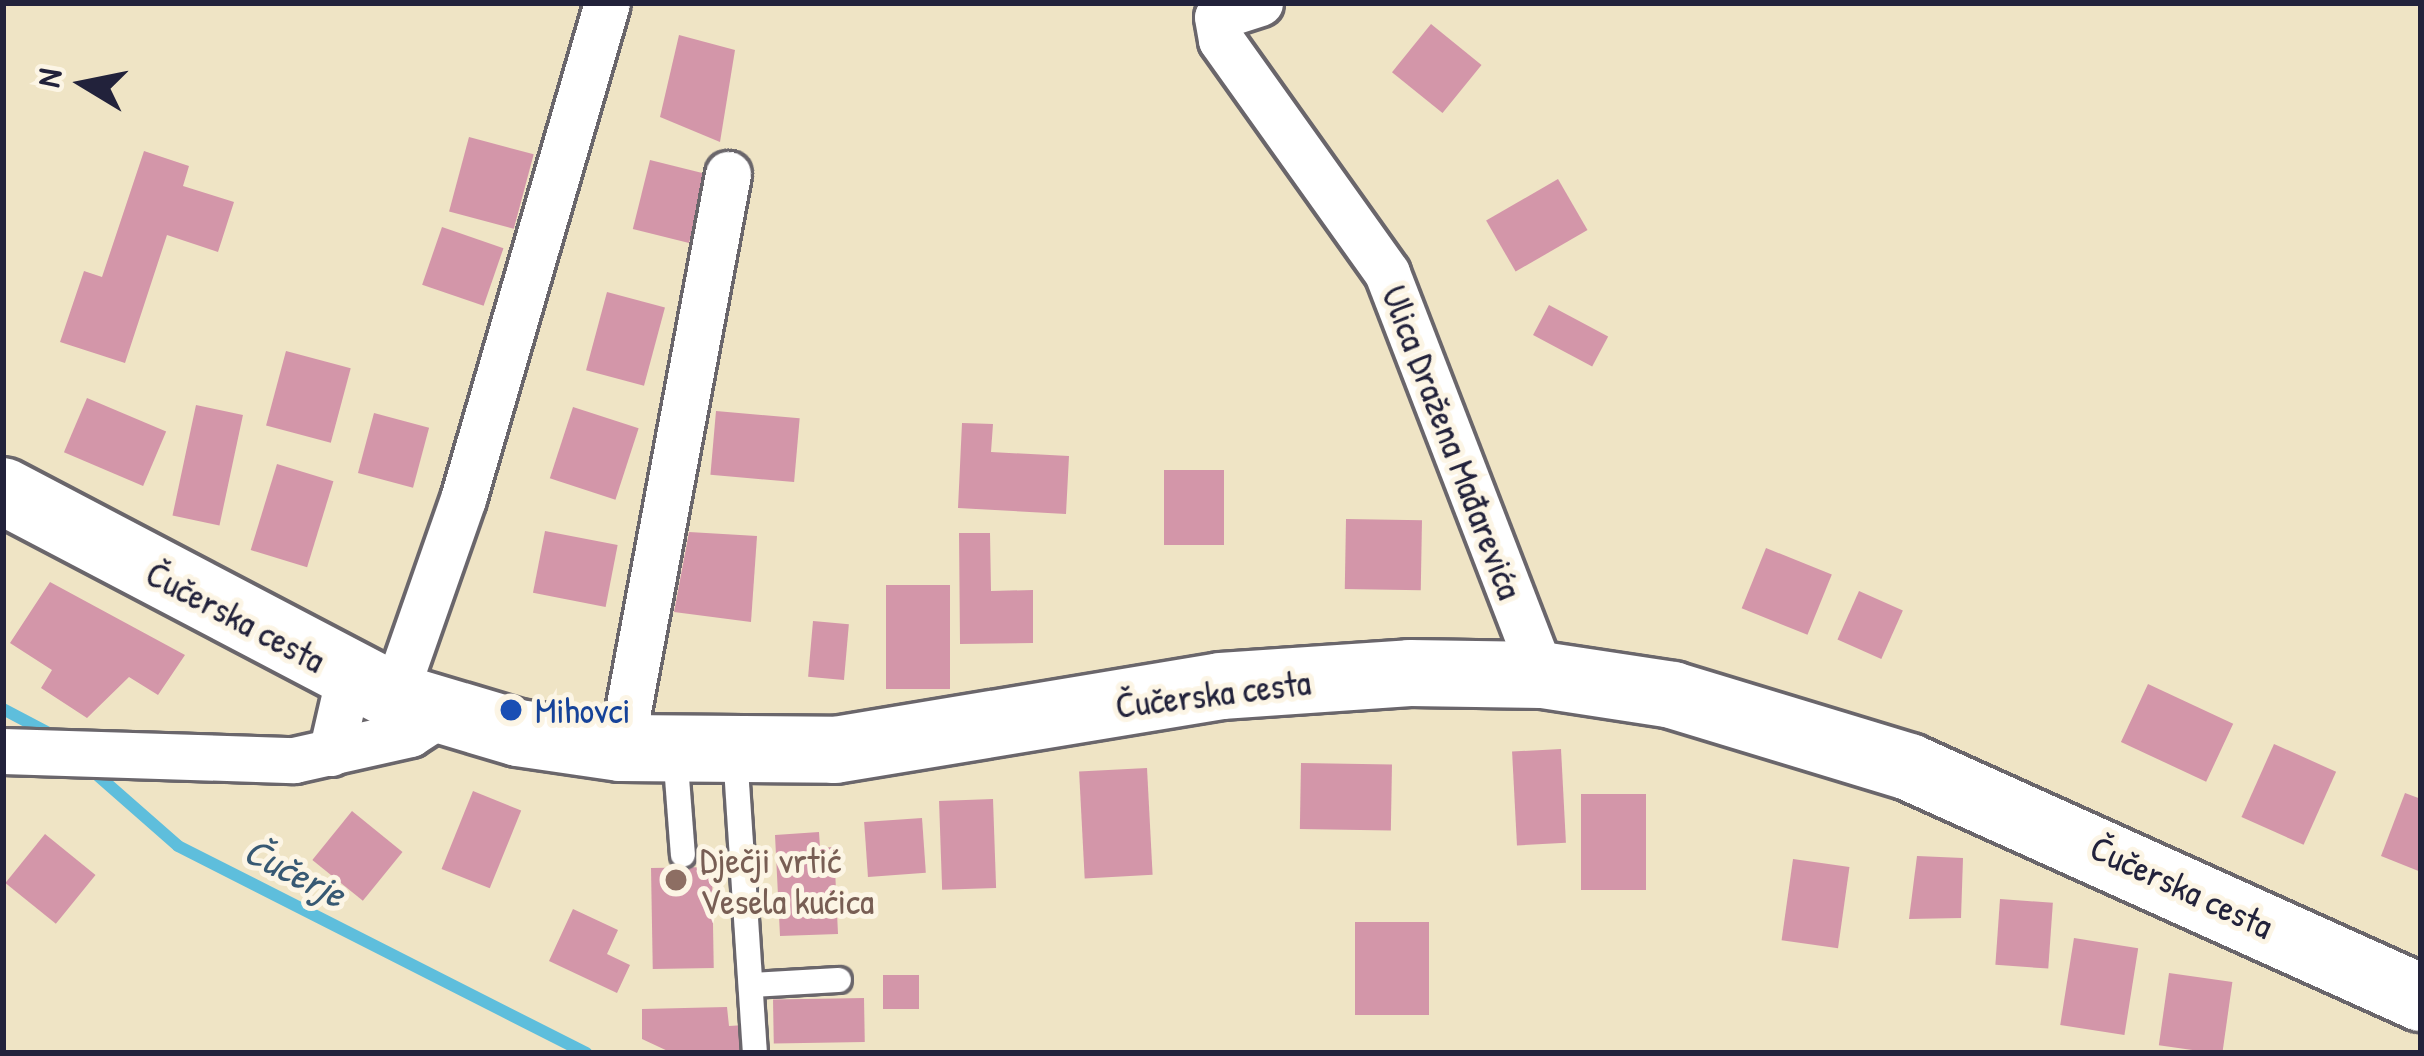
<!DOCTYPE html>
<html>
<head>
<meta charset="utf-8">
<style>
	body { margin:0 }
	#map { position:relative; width:2424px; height:1056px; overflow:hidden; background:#efe4c5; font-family:"Patrick Hand",sans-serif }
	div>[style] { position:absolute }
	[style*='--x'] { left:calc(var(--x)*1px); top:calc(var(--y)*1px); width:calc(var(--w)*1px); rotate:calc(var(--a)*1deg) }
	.stream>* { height:12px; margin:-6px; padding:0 6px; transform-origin:6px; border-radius:6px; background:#5ebedc }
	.building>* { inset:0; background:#d396a9; transform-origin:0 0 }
	.roads { filter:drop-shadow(3px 0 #6a666b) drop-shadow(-3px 0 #6a666b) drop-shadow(0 3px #6a666b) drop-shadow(0 -3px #6a666b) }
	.lane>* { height:24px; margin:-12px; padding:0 12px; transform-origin:12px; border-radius:12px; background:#fff }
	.street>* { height:45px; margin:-22.5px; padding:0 22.5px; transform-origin:22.5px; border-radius:22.5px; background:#fff }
	.secondary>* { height:66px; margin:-33px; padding:0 33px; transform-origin:33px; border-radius:33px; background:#fff }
	.dots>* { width:33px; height:33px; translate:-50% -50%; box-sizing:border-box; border:6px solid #fcf5e5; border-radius:50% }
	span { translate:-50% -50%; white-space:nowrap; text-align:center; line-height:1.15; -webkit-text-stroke:10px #fcf5e5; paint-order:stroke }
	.street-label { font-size:36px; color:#22223b }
	.transit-label { font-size:36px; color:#164399 }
	.left { translate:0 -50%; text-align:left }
	.education-label { font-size:36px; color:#785e54 }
	.water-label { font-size:39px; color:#375973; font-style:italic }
	.frame { position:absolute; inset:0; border:6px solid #22223b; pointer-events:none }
	.north { position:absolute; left:24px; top:24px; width:120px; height:120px; -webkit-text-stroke:9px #fcf5e5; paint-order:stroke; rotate:280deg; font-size:33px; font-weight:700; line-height:48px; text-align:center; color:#22223b }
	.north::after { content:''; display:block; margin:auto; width:42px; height:54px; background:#22223b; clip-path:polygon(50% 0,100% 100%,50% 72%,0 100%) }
</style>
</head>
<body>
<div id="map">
	<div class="stream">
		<div style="--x:3;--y:709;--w:64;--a:27.8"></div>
		<div style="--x:87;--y:766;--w:121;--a:41.3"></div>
		<div style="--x:178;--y:846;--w:458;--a:26.9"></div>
	</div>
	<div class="building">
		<div style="left:1431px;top:24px;width:65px;height:62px;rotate:39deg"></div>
		<div style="clip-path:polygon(679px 35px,735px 50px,720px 142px,660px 117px)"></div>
		<div style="left:469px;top:137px;width:67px;height:77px;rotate:15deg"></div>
		<div style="clip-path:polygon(144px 151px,189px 166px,183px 186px,234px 202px,218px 252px,167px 235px,125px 363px,60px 342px,84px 271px,102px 277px)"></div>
		<div style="left:650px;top:160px;width:58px;height:71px;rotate:14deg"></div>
		<div style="left:1558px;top:179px;width:59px;height:83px;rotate:60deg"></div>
		<div style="left:442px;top:227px;width:65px;height:61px;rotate:19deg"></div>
		<div style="left:607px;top:292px;width:60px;height:81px;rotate:15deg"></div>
		<div style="left:1549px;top:305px;width:67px;height:34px;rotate:28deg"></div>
		<div style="left:286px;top:351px;width:67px;height:77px;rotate:15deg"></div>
		<div style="left:87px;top:398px;width:86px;height:59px;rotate:23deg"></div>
		<div style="left:196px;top:405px;width:48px;height:113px;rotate:12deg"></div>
		<div style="left:573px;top:407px;width:69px;height:75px;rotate:18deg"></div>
		<div style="left:716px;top:411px;width:84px;height:64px;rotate:5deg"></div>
		<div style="left:374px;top:413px;width:57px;height:62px;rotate:15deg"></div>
		<div style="clip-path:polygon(962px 423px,993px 424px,991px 452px,1069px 456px,1066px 514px,958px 508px)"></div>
		<div style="left:277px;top:464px;width:59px;height:90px;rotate:17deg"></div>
		<div style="left:1164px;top:470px;width:60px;height:75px"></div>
		<div style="left:1346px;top:519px;width:76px;height:70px;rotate:1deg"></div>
		<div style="left:545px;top:531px;width:74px;height:63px;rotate:11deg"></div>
		<div style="clip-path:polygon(689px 532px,757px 536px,751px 622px,674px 612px)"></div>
		<div style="clip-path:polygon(959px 533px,990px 533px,991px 591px,1033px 590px,1033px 643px,960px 644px)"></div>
		<div style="left:1766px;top:548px;width:71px;height:65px;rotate:22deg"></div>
		<div style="clip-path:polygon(50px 582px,185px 655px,158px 695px,129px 677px,87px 718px,41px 688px,52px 670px,10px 643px)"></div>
		<div style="left:886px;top:585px;width:64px;height:104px"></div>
		<div style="left:1859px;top:591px;width:48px;height:53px;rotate:24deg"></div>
		<div style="left:813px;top:621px;width:36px;height:56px;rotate:5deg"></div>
		<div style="left:2148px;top:684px;width:94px;height:64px;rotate:25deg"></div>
		<div style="left:2274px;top:744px;width:68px;height:80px;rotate:24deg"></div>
		<div style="left:1561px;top:749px;width:94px;height:49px;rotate:87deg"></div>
		<div style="left:1301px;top:763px;width:91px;height:66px;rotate:1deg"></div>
		<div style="left:1147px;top:768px;width:107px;height:68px;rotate:87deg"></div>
		<div style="left:473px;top:791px;width:52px;height:84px;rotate:22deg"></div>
		<div style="clip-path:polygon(2405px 793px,2421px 799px,2421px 872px,2381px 856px)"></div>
		<div style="left:1581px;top:794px;width:65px;height:96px"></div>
		<div style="left:993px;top:799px;width:89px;height:54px;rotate:88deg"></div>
		<div style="left:352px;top:811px;width:65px;height:63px;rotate:39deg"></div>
		<div style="left:922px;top:818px;width:55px;height:58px;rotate:86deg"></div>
		<div style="clip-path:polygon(819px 832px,820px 848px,834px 847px,838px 934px,780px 936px,775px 835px)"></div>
		<div style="left:45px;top:834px;width:65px;height:63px;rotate:39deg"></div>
		<div style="clip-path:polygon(1917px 856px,1963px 858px,1961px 918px,1909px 919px)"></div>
		<div style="left:1793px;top:859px;width:57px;height:82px;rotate:8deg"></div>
		<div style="left:712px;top:867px;width:101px;height:61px;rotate:89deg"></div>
		<div style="left:2000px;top:899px;width:53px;height:66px;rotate:4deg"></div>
		<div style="clip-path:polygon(573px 909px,618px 930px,607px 954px,630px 965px,617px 993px,549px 961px)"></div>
		<div style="left:1355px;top:922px;width:74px;height:93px"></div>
		<div style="left:2074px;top:938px;width:65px;height:88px;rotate:9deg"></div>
		<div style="left:2169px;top:973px;width:64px;height:73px;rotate:8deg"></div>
		<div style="left:883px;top:975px;width:36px;height:34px"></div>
		<div style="left:864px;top:998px;width:44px;height:91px;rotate:89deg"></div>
		<div style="clip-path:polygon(727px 1007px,729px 1026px,745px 1025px,746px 1053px,672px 1053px,642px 1039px,642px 1009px)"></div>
	</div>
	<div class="roads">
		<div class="lane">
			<div style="--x:675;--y:752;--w:103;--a:85.6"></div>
			<div style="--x:735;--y:753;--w:301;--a:86.2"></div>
			<div style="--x:751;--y:985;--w:88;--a:-3.3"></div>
		</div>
		<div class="street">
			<div style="--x:1260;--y:3;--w:45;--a:162"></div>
			<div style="--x:1217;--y:17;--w:23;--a:80"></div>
			<div style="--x:1221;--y:40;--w:286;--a:54.5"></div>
			<div style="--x:1387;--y:273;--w:431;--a:68.9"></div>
			<div style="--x:394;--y:696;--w:209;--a:-70.7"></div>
			<div style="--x:463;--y:499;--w:516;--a:-73.81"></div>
			<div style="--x:621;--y:748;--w:584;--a:-79.44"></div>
			<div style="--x:3;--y:751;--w:291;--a:1.8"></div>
			<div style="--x:294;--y:760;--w:119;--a:-12.6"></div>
			<div style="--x:410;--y:734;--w:35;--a:-33"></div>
			<div style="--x:331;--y:753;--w:80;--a:-77"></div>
		</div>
		<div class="secondary">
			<div style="--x:3;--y:491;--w:441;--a:27.7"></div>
			<div style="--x:394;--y:696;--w:129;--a:16.6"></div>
			<div style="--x:518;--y:733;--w:104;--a:8.3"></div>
			<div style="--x:621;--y:748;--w:214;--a:0.5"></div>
			<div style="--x:835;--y:750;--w:391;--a:-9.4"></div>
			<div style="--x:1221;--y:686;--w:189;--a:-3.9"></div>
			<div style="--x:1410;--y:673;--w:132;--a:0.9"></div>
			<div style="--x:1542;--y:675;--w:132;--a:8.7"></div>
			<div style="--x:1672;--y:695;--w:248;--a:16.9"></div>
			<div style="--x:1909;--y:767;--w:562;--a:24.28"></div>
		</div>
	</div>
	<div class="dots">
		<div style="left:511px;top:710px;background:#1a4fb4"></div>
		<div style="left:676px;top:880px;background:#8d6e63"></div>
	</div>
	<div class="street-label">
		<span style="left:1453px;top:442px;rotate:69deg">Ulica Dražena Mađarevića</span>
		<span style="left:236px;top:616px;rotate:28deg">Čučerska cesta</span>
		<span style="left:1213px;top:693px;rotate:-7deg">Čučerska cesta</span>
		<span style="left:2182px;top:886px;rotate:25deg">Čučerska cesta</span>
	</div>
	<div class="transit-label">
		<span class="left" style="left:535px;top:710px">Mihovci</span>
	</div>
	<div class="education-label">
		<span class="left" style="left:700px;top:880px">Dječji vrtić<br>Vesela kućica</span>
	</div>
	<div class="water-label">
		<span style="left:295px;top:872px;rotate:27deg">Čučerje</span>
	</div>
	<div class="frame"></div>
	<div class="north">N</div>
</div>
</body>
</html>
